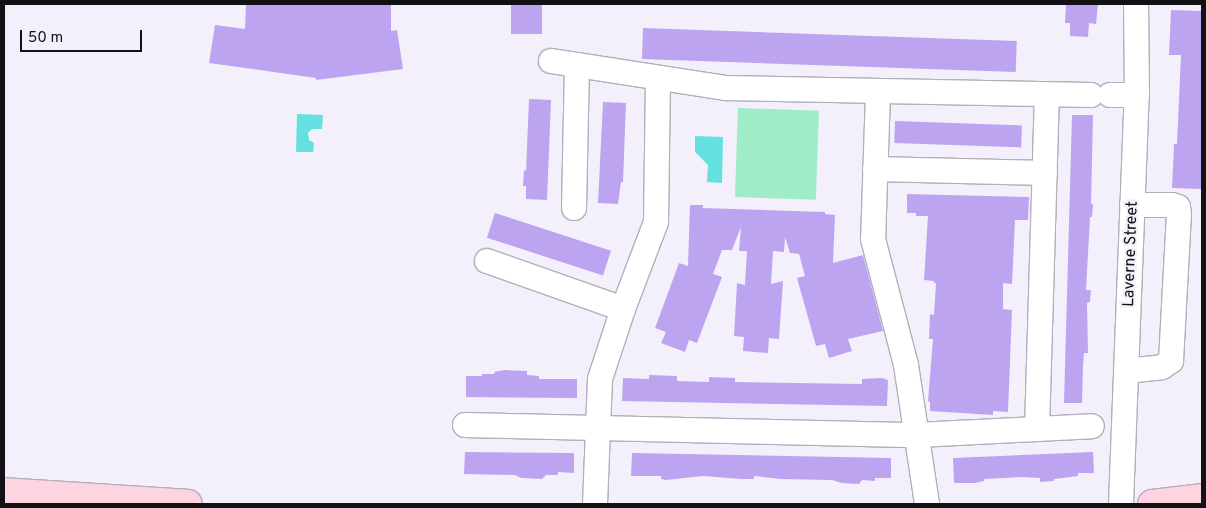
<!DOCTYPE html>
<html>
<head>
<meta charset="utf-8">
<style>
	body { margin:0 }
	#map { position:relative; width:1206px; height:508px; overflow:hidden; background:#f3f0fc; font-family:Overpass,sans-serif }
	div>[style] { position:absolute }
	[style*='--x'] { left:calc(var(--x)*1px); top:calc(var(--y)*1px); width:calc(var(--w)*1px); rotate:calc(var(--a)*1deg) }
	.green>* { inset:0; background:#9eecc8; transform-origin:0 0 }
	.water>* { inset:0; background:#64e0e0 }
	.building>* { inset:0; background:#bca4f1; transform-origin:0 0 }
	.roads { filter:drop-shadow(1px 0 #b2afba) drop-shadow(-1px 0 #b2afba) drop-shadow(0 1px #b2afba) drop-shadow(0 -1px #b2afba) }
	.minor>* { height:24px; margin:-12px; padding:0 12px; transform-origin:12px; border-radius:12px; background:#fff }
	.major>* { height:28px; margin:-14px; padding:0 14px; transform-origin:14px; border-radius:14px; background:#fed4e0 }
	span { translate:-50% -50%; white-space:nowrap; text-align:center; line-height:1.15; -webkit-text-stroke:4.5px #f3f0fc; paint-order:stroke }
	.street-label { font-size:16px; color:#121115 }
	.frame { position:absolute; inset:0; border:5px solid #121115; pointer-events:none }
	.scale { position:absolute; left:20px; top:30px; width:122px; height:22px; box-sizing:border-box; border:2px solid #121115; border-top:0; padding-left:6px; font-size:15px; line-height:18px; white-space:nowrap; color:#121115; -webkit-text-stroke:4px #f3f0fc; paint-order:stroke }
</style>
</head>
<body>
<div id="map">
	<div class="green">
		<div style="left:738px;top:108px;width:81px;height:89px;rotate:2deg"></div>
	</div>
	<div class="water">
		<div style="clip-path:polygon(297px 114px,323px 115px,322px 129px,312px 129px,308px 133px,309px 140px,314px 143px,313px 152px,296px 152px)"></div>
		<div style="clip-path:polygon(695px 136px,723px 137px,722px 183px,707px 182px,708px 165px,695px 152px)"></div>
	</div>
	<div class="building">
		<div style="clip-path:polygon(246px 4px,391px 4px,391px 31px,397px 30px,403px 69px,316px 80px,316px 78px,209px 63px,215px 25px,245px 29px)"></div>
		<div style="left:511px;top:4px;width:31px;height:30px"></div>
		<div style="clip-path:polygon(1066px 4px,1098px 4px,1096px 24px,1089px 23px,1088px 37px,1070px 36px,1070px 23px,1065px 23px)"></div>
		<div style="clip-path:polygon(1171px 10px,1202px 11px,1202px 189px,1172px 188px,1174px 144px,1177px 144px,1181px 55px,1169px 55px)"></div>
		<div style="left:643px;top:28px;width:374px;height:31px;rotate:2deg"></div>
		<div style="clip-path:polygon(529px 99px,551px 100px,547px 200px,526px 199px,526px 186px,523px 186px,524px 170px,526px 171px)"></div>
		<div style="clip-path:polygon(603px 102px,626px 103px,623px 182px,621px 182px,618px 204px,598px 203px)"></div>
		<div style="clip-path:polygon(1072px 115px,1093px 115px,1091px 204px,1093px 204px,1092px 217px,1090px 217px,1086px 290px,1091px 290px,1090px 302px,1087px 303px,1088px 353px,1084px 353px,1083px 366px,1082px 403px,1064px 403px)"></div>
		<div style="left:895px;top:121px;width:127px;height:22px;rotate:2deg"></div>
		<div style="clip-path:polygon(907px 194px,1029px 197px,1028px 220px,1015px 220px,1012px 284px,1003px 283px,1003px 309px,1012px 310px,1008px 412px,993px 411px,993px 415px,930px 411px,930px 402px,928px 401px,933px 339px,929px 339px,930px 314px,934px 315px,936px 283px,934px 283px,934px 281px,924px 280px,928px 216px,916px 216px,916px 213px,907px 213px)"></div>
		<div style="clip-path:polygon(690px 205px,703px 205px,703px 208px,825px 212px,825px 214px,835px 215px,833px 263px,863px 255px,883px 331px,848px 339px,852px 351px,829px 358px,825px 344px,816px 346px,797px 278px,805px 276px,799px 254px,790px 253px,785px 237px,784px 252px,773px 251px,771px 284px,783px 281px,779px 339px,769px 338px,768px 353px,743px 351px,744px 337px,734px 336px,737px 283px,745px 285px,747px 251px,739px 251px,741px 227px,732px 250px,722px 250px,713px 274px,722px 277px,697px 343px,689px 340px,685px 352px,661px 343px,666px 332px,655px 328px,679px 263px,688px 266px)"></div>
		<div style="left:495px;top:213px;width:122px;height:26px;rotate:18deg"></div>
		<div style="clip-path:polygon(505px 370px,527px 371px,527px 375px,539px 376px,539px 379px,577px 379px,577px 398px,466px 397px,466px 376px,482px 376px,482px 374px,495px 374px,494px 372px)"></div>
		<div style="clip-path:polygon(649px 375px,677px 376px,677px 381px,709px 382px,709px 377px,735px 378px,735px 382px,862px 384px,862px 379px,882px 378px,888px 380px,887px 406px,622px 401px,623px 378px,649px 379px)"></div>
		<div style="clip-path:polygon(465px 452px,574px 453px,574px 473px,558px 472px,558px 475px,546px 475px,542px 479px,521px 478px,515px 475px,464px 474px)"></div>
		<div style="clip-path:polygon(1093px 452px,1094px 473px,1078px 473px,1078px 476px,1054px 479px,1054px 481px,1040px 482px,1040px 478px,1021px 477px,984px 479px,984px 481px,975px 483px,954px 483px,953px 458px)"></div>
		<div style="clip-path:polygon(632px 453px,891px 458px,891px 478px,875px 478px,875px 481px,862px 480px,859px 484px,842px 483px,832px 480px,781px 479px,754px 476px,754px 479px,741px 479px,703px 476px,666px 480px,661px 479px,661px 476px,631px 476px)"></div>
	</div>
	<div class="roads">
		<div class="minor">
			<div style="--x:551;--y:61;--w:177;--a:8.8"></div>
			<div style="--x:726;--y:88;--w:365;--a:1.1"></div>
			<div style="--x:878;--y:92;--w:147;--a:91.9"></div>
			<div style="--x:873;--y:239;--w:130;--a:75.3"></div>
			<div style="--x:906;--y:365;--w:141;--a:81.4"></div>
			<div style="--x:1110;--y:95;--w:27;--a:0"></div>
			<div style="--x:875;--y:169;--w:170;--a:1.3"></div>
			<div style="--x:574;--y:208;--w:143;--a:-88.8"></div>
			<div style="--x:487;--y:261;--w:144;--a:19.4"></div>
			<div style="--x:1126;--y:371;--w:36;--a:-6"></div>
			<div style="--x:1162;--y:367;--w:11;--a:-34"></div>
			<div style="--x:1171;--y:361;--w:147;--a:-86.9"></div>
			<div style="--x:1179;--y:214;--w:7;--a:-98"></div>
			<div style="--x:1178;--y:207;--w:6;--a:-162"></div>
			<div style="--x:1172;--y:205;--w:40;--a:180"></div>
			<div style="--x:465;--y:425;--w:452;--a:1.3"></div>
			<div style="--x:917;--y:435;--w:175;--a:-2.9"></div>
			<div style="--x:1037;--y:429;--w:334;--a:-88.3"></div>
			<div style="--x:595;--y:504;--w:125;--a:-87.7"></div>
			<div style="--x:600;--y:379;--w:74;--a:-71.8"></div>
			<div style="--x:623;--y:309;--w:93;--a:-69.2"></div>
			<div style="--x:656;--y:222;--w:143;--a:-89.2"></div>
			<div style="--x:1121;--y:504;--w:409;--a:-87.8"></div>
			<div style="--x:1137;--y:95;--w:91;--a:-90.6"></div>
		</div>
		<div class="major">
			<div style="--x:4;--y:492;--w:184;--a:3.7"></div>
			<div style="--x:1152;--y:504;--w:50;--a:-6.8"></div>
		</div>
	</div>
	<div class="street-label">
		<span style="left:1131px;top:254px;rotate:-88deg">Laverne Street</span>
	</div>
	<div class="frame"></div>
	<div class="scale">50 m</div>
</div>
</body>
</html>
